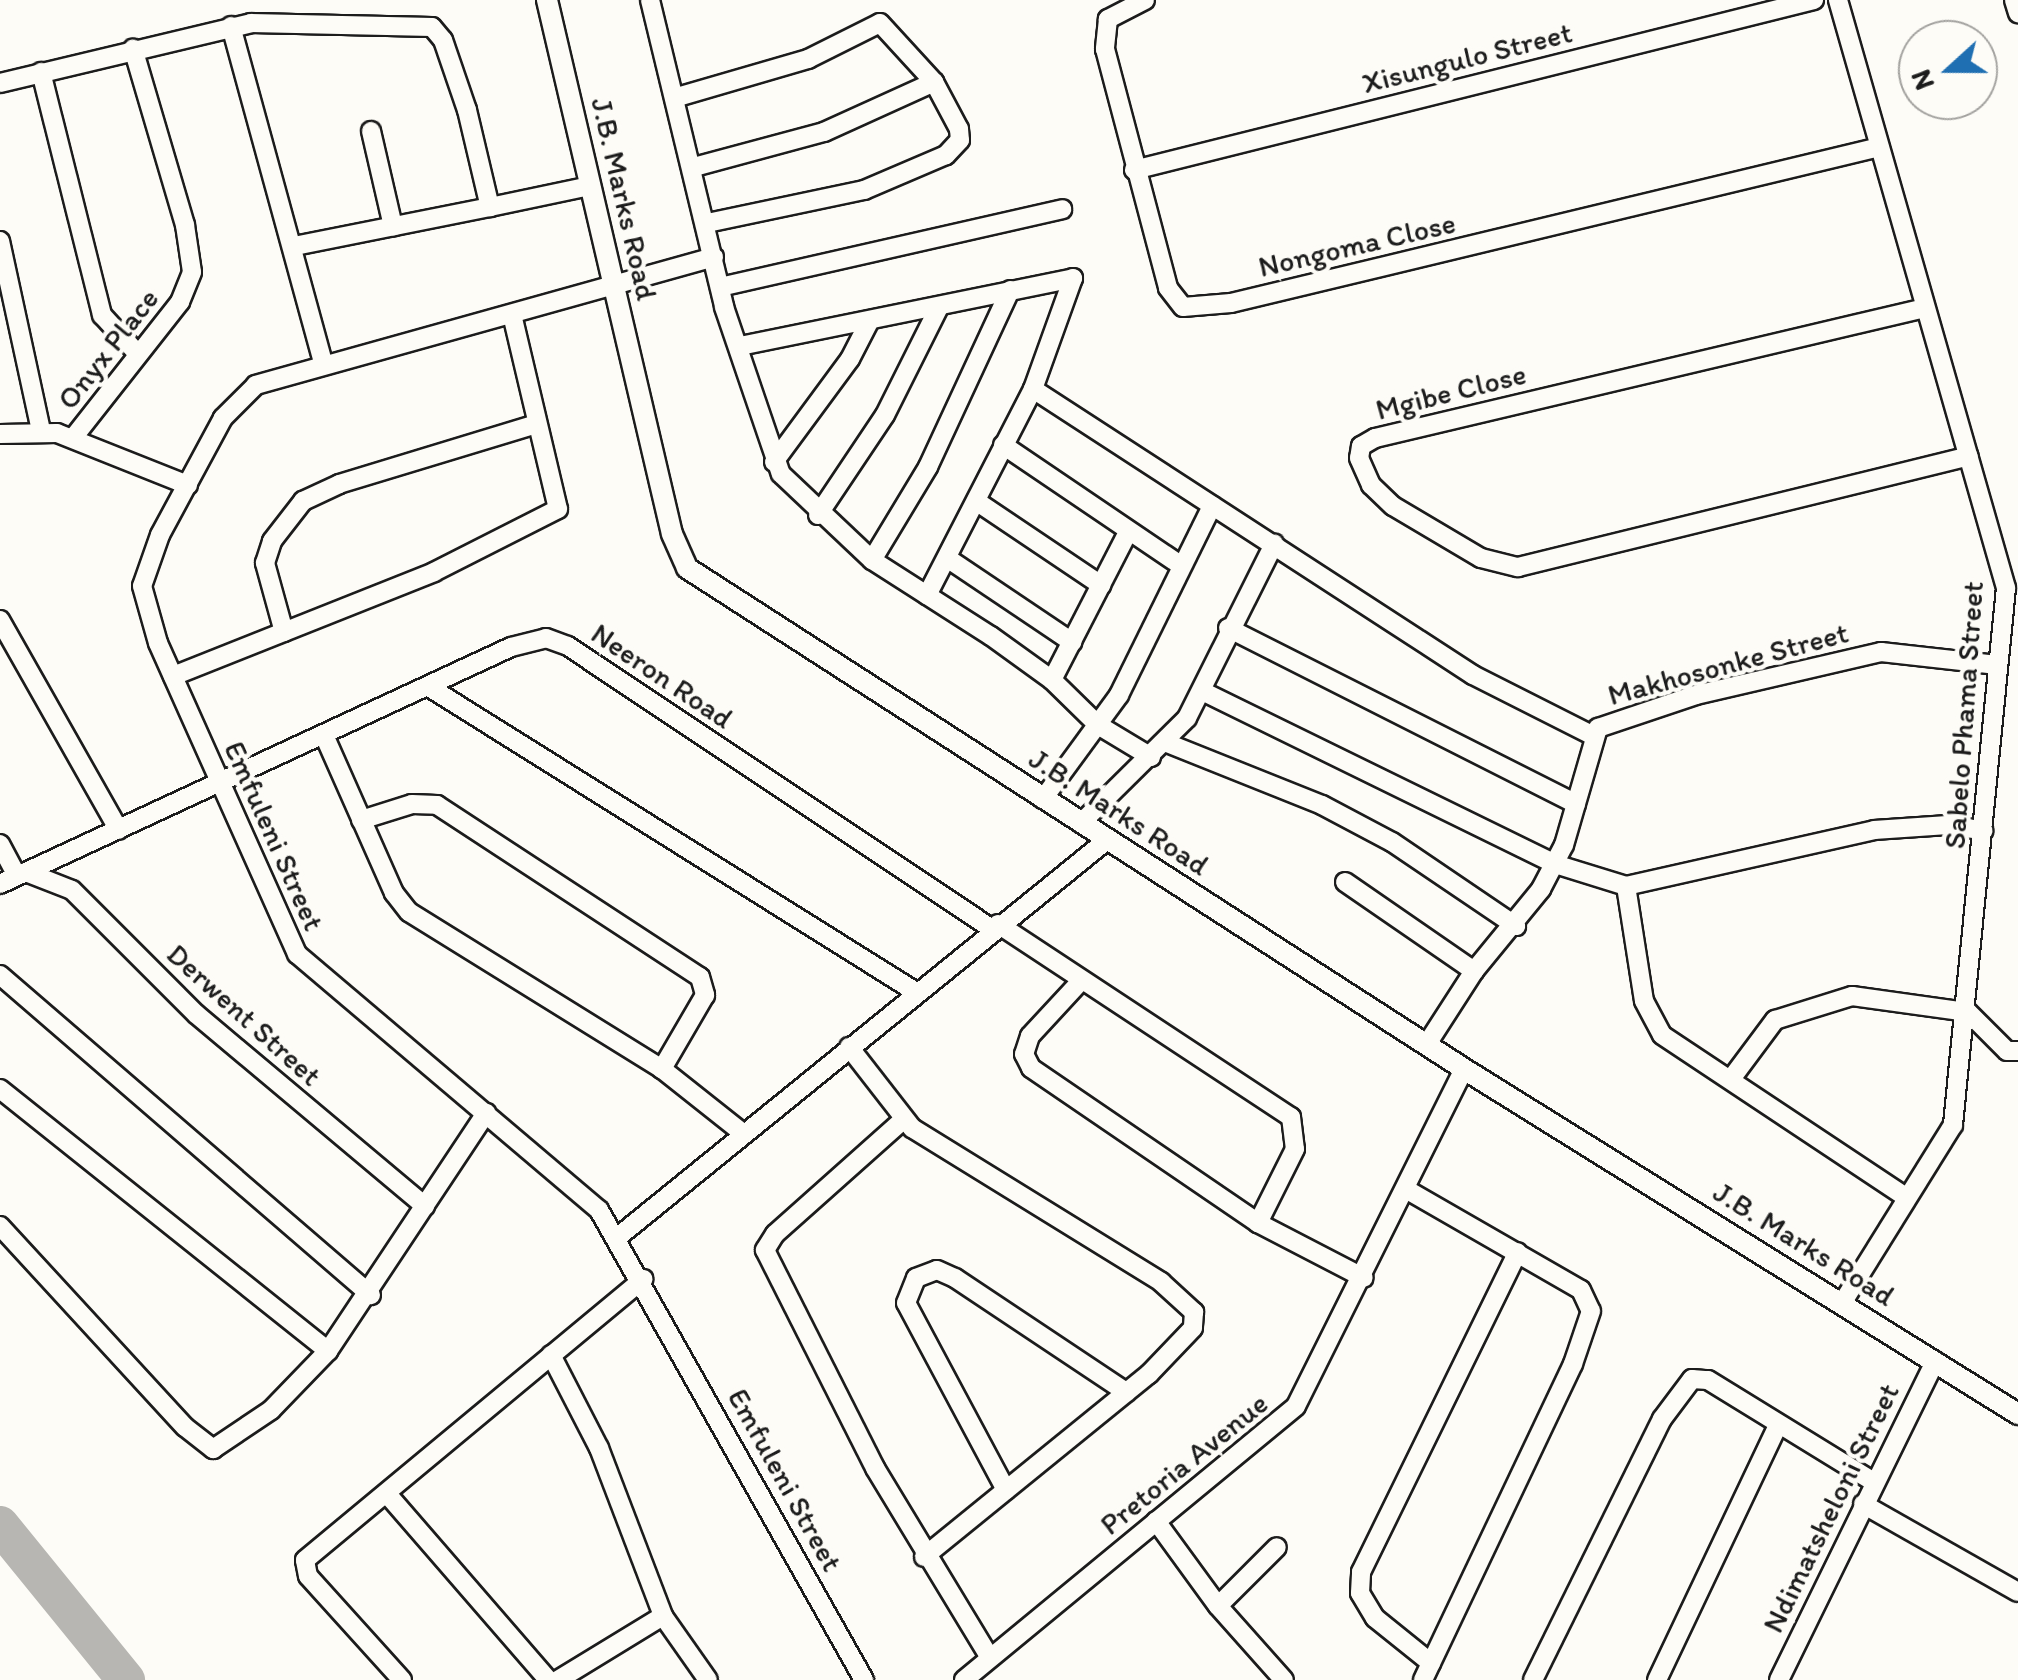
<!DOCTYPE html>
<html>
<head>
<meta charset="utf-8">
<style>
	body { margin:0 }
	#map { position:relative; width:2018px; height:1680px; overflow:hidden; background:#fdfcf7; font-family:Itim,sans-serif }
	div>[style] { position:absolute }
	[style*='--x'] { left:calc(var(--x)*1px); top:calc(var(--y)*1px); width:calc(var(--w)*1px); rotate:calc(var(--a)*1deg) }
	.river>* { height:38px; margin:-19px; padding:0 19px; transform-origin:19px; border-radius:19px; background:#b7b6b2 }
	.roads { filter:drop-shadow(2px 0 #1c1c1c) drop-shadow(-2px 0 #1c1c1c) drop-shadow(0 2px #1c1c1c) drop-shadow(0 -2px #1c1c1c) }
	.minor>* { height:18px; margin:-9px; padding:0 9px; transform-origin:9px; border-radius:9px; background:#fdfcf7 }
	.tertiary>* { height:20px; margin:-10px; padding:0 10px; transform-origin:10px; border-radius:10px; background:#fdfcf7 }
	span { translate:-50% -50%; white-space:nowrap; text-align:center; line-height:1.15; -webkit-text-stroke:9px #fdfcf7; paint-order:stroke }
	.street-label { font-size:30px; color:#1c1c1c }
	.north { position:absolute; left:1898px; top:20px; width:100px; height:100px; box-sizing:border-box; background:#fdfcf7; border:2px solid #a3a29f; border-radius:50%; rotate:249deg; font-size:28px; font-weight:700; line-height:40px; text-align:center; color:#1c1c1c }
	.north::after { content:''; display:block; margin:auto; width:35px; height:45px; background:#1f6fb2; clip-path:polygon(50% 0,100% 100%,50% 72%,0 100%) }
</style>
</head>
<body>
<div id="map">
	<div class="river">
		<div style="--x:0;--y:1525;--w:200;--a:50.9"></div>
	</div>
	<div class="roads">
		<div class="minor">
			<div style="--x:650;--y:0;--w:316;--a:76.4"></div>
			<div style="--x:724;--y:307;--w:176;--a:71.2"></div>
			<div style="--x:781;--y:474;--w:125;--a:43.4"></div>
			<div style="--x:872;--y:560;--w:141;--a:32.6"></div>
			<div style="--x:991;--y:636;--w:75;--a:35.8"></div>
			<div style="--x:1052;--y:680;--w:64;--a:44.4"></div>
			<div style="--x:1098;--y:725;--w:62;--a:31.1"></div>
			<div style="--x:1145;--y:0;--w:42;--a:152.8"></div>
			<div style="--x:1108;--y:19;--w:30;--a:96"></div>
			<div style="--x:1105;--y:49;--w:247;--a:75.2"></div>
			<div style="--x:1168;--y:288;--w:24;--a:52"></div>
			<div style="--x:1183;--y:307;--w:48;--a:-4.8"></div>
			<div style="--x:1231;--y:303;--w:667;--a:-13.52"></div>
			<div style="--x:1838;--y:0;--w:612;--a:74.05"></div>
			<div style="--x:2006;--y:588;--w:540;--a:95.64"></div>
			<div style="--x:1953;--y:1125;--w:210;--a:121.9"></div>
			<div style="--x:2014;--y:0;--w:14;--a:73"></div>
			<div style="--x:231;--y:26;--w:349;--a:74.7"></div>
			<div style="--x:41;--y:72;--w:251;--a:75.9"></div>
			<div style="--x:102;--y:315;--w:50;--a:47.4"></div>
			<div style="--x:0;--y:83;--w:258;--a:-13.4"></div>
			<div style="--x:251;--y:23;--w:181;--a:1.3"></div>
			<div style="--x:432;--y:27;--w:17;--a:50"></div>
			<div style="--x:443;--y:40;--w:74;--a:71.1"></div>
			<div style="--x:467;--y:110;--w:100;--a:76.7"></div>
			<div style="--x:490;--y:207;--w:200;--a:168.7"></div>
			<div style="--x:674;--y:98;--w:140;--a:-16.2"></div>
			<div style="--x:808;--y:59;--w:80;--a:-26.6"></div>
			<div style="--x:880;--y:23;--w:80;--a:47.5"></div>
			<div style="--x:934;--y:82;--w:53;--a:62"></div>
			<div style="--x:959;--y:129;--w:11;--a:85"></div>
			<div style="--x:960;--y:140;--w:21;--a:133"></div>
			<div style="--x:946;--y:155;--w:89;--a:156.9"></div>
			<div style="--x:864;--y:190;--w:159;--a:168.1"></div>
			<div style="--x:371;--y:131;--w:98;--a:77"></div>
			<div style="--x:694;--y:167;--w:135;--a:-15.1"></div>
			<div style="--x:824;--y:132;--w:121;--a:-24.4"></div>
			<div style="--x:1134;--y:170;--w:701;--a:-14.04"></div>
			<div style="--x:490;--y:207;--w:102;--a:-11.9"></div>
			<div style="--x:0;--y:241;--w:194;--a:77.8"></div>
			<div style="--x:714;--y:257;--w:476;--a:164.4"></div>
			<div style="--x:256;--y:385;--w:47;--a:135"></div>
			<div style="--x:223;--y:418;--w:133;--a:118.3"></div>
			<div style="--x:160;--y:535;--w:54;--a:109.4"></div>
			<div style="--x:142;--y:586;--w:59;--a:74.3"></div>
			<div style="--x:158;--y:643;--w:341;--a:65.9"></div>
			<div style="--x:297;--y:954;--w:396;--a:40.3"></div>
			<div style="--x:599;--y:1210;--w:540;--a:60.58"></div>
			<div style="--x:720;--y:287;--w:351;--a:-12.8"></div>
			<div style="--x:1925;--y:308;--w:565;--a:166.7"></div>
			<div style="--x:1375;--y:438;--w:16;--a:150"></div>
			<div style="--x:1361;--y:446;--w:12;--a:99"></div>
			<div style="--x:1359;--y:458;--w:30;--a:66"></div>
			<div style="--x:1371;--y:485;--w:30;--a:44"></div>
			<div style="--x:1393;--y:506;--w:102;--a:30.6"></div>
			<div style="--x:1481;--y:558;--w:38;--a:14"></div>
			<div style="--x:1518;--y:567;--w:464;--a:-13.8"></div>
			<div style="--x:740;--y:346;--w:340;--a:-11.5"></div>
			<div style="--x:1073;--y:278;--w:118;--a:109.8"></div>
			<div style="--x:1033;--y:389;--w:232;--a:117.2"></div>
			<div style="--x:1033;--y:389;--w:525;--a:33.02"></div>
			<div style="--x:1473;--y:675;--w:133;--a:26.8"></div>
			<div style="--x:0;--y:434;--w:57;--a:-1"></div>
			<div style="--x:57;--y:433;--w:141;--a:21.7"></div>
			<div style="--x:73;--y:438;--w:173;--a:-51.8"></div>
			<div style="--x:180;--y:302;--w:32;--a:-68"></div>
			<div style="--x:192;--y:272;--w:48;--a:-98.5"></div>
			<div style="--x:185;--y:225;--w:184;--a:-106.4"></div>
			<div style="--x:1003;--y:445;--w:214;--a:34.1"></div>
			<div style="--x:774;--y:462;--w:128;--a:-53.6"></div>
			<div style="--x:850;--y:359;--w:42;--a:-62.8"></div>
			<div style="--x:976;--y:501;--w:151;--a:33.9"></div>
			<div style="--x:818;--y:515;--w:120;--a:-56.2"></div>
			<div style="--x:885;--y:415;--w:121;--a:-63.4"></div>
			<div style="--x:947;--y:558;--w:151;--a:33.9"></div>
			<div style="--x:872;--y:560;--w:109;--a:-58.9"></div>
			<div style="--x:928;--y:467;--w:195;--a:-65.1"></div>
			<div style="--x:0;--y:620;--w:241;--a:60.5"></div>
			<div style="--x:1228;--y:628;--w:390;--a:26.8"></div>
			<div style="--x:284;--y:632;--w:72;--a:-105.4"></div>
			<div style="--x:265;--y:563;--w:23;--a:-72"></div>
			<div style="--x:272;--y:541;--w:51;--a:-52.2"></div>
			<div style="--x:303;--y:501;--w:40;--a:-25"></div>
			<div style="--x:339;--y:484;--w:206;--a:-16.9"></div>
			<div style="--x:173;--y:676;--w:281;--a:-21.7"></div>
			<div style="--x:434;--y:572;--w:139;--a:-26.9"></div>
			<div style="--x:558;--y:509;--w:200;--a:-103.3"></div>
			<div style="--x:1052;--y:680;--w:166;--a:-62.8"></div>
			<div style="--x:429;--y:687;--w:575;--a:32.06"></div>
			<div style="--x:1202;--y:691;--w:393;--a:26.1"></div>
			<div style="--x:1555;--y:864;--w:74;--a:17.2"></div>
			<div style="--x:1626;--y:886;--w:254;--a:-12.7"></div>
			<div style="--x:1874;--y:830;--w:74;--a:-3.9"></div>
			<div style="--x:1948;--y:825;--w:36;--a:9"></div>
			<div style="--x:324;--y:735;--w:173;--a:66.1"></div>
			<div style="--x:394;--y:893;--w:24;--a:52"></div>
			<div style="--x:409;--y:912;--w:298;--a:31.8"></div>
			<div style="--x:662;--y:1069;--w:105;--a:38.4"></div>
			<div style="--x:1167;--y:743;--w:167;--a:21.8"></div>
			<div style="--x:1322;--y:805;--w:79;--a:27.9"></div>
			<div style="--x:1392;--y:842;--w:150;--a:34.1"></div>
			<div style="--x:1043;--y:799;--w:129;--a:-53.8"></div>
			<div style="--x:1119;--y:695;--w:211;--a:-63.8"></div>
			<div style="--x:361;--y:820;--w:53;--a:-17.4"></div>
			<div style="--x:412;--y:804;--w:25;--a:2"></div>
			<div style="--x:437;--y:805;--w:314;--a:33.2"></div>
			<div style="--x:700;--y:977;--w:19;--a:74"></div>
			<div style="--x:705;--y:995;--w:86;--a:120.2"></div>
			<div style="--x:1081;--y:823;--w:149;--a:-44.7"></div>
			<div style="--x:1187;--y:718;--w:195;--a:-63.4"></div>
			<div style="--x:0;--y:844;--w:36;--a:62"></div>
			<div style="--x:26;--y:872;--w:49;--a:21.4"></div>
			<div style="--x:72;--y:890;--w:175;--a:45"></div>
			<div style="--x:196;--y:1014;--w:299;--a:40"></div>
			<div style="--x:1345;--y:882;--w:157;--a:34.6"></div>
			<div style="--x:0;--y:884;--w:563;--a:-24.88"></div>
			<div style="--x:511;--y:647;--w:36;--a:-14"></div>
			<div style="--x:546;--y:638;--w:23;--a:20"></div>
			<div style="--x:568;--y:646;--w:510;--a:33.72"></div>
			<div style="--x:1626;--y:886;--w:116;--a:81.1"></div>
			<div style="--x:1644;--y:1001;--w:38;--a:62"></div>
			<div style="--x:1662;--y:1035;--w:294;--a:33.6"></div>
			<div style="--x:998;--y:924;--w:351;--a:33.4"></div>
			<div style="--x:1291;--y:1117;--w:32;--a:83"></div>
			<div style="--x:1295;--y:1149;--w:83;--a:116.6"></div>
			<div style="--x:0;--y:975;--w:490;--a:40.8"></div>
			<div style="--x:1079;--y:983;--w:72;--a:132.8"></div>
			<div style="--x:1030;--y:1036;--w:19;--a:108"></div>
			<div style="--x:1024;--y:1054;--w:16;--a:63"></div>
			<div style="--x:1031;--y:1068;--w:275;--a:34.3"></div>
			<div style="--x:1258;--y:1223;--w:119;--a:27.4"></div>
			<div style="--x:1427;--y:1044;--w:87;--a:-57.2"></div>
			<div style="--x:1474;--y:971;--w:106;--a:-50.7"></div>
			<div style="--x:1541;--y:889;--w:50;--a:-62.4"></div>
			<div style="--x:1564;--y:845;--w:122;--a:-73.8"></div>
			<div style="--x:1598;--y:728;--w:103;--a:-18.6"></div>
			<div style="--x:1696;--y:695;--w:190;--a:-13.1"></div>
			<div style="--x:1881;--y:652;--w:117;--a:6.4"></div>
			<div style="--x:849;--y:1047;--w:103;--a:52.1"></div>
			<div style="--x:912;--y:1128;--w:293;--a:31.7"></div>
			<div style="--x:1161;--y:1282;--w:45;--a:42.3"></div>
			<div style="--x:1194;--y:1312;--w:16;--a:94"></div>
			<div style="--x:1193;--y:1328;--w:64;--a:133.7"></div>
			<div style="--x:1149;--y:1374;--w:290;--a:140.9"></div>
			<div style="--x:1731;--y:1079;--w:74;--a:-53.3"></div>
			<div style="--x:1775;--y:1020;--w:81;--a:-17.3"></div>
			<div style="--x:1852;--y:996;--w:117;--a:7.9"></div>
			<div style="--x:1968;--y:1012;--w:55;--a:45"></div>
			<div style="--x:2007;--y:1051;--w:11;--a:0"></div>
			<div style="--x:0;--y:1089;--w:420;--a:38.6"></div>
			<div style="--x:903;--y:1120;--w:171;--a:138.3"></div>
			<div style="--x:775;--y:1234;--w:19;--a:122"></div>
			<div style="--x:765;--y:1250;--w:244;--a:63.2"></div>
			<div style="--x:875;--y:1468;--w:222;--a:58.8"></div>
			<div style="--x:1409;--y:1191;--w:198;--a:29.9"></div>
			<div style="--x:1581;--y:1290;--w:23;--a:65"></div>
			<div style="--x:1591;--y:1311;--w:56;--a:108.8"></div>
			<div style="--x:1573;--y:1364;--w:350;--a:115.4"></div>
			<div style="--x:0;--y:1226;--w:273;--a:47.4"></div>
			<div style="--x:185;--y:1427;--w:36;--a:38"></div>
			<div style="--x:213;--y:1449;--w:70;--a:-33.9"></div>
			<div style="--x:271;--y:1410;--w:82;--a:-46"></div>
			<div style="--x:328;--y:1351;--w:286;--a:-56.4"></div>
			<div style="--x:619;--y:1236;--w:628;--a:-39.06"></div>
			<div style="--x:551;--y:1355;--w:105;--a:62.7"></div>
			<div style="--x:599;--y:1448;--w:180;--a:69.1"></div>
			<div style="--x:663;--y:1616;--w:78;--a:54.9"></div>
			<div style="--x:1006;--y:1490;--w:212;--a:-118.1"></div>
			<div style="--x:906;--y:1303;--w:27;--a:-68"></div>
			<div style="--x:916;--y:1278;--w:22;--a:-21"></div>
			<div style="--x:937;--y:1270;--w:20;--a:24"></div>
			<div style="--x:955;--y:1278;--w:206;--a:33.7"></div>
			<div style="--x:388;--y:1495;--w:245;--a:49.1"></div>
			<div style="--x:1863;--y:1504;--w:178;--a:29.6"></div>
			<div style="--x:1156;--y:1521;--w:105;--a:53.9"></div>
			<div style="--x:1218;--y:1606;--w:99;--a:48.3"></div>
			<div style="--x:1218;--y:1606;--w:83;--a:-45"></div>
			<div style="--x:1431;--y:1663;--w:72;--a:-141.2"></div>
			<div style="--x:1375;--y:1618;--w:29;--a:-121"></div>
			<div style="--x:1360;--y:1593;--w:21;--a:-87"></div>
			<div style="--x:1361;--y:1572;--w:356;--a:-63.9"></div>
			<div style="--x:402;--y:1680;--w:140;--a:-132.1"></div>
			<div style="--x:308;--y:1576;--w:16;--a:-101"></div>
			<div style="--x:305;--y:1560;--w:440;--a:-39.7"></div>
			<div style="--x:558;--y:1680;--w:123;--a:-31.4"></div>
			<div style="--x:964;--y:1680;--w:430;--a:-39.5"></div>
			<div style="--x:1296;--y:1406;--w:377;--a:-63.5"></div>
			<div style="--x:1533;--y:1680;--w:291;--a:-63.7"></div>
			<div style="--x:1662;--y:1419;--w:50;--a:-53.1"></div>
			<div style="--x:1692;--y:1379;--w:16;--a:4"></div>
			<div style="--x:1708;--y:1380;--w:195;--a:31.6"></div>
			<div style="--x:1657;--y:1680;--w:282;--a:-64.6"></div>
			<div style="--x:1779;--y:1680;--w:355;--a:-63.9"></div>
		</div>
		<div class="tertiary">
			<div style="--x:547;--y:0;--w:548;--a:76.83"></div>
			<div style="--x:672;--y:534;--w:37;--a:66"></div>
			<div style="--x:687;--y:568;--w:925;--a:32.81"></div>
			<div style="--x:1464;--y:1069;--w:653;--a:31.91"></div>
		</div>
	</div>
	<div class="street-label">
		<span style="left:1467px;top:58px;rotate:-14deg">Xisungulo Street</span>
		<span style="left:624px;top:199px;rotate:77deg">J.B. Marks Road</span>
		<span style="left:1357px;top:245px;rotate:-13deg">Nongoma Close</span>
		<span style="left:108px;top:349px;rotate:-52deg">Onyx Place</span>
		<span style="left:1451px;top:392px;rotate:-14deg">Mgibe Close</span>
		<span style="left:1728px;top:664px;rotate:-15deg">Makhosonke Street</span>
		<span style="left:662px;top:676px;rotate:34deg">Neeron Road</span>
		<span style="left:1964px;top:715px;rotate:-86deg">Sabelo Phama Street</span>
		<span style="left:1119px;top:812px;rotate:33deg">J.B. Marks Road</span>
		<span style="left:274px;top:836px;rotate:66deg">Emfuleni Street</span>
		<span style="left:244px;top:1015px;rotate:42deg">Derwent Street</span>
		<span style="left:1804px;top:1244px;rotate:32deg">J.B. Marks Road</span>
		<span style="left:1184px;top:1464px;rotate:-39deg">Pretoria Avenue</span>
		<span style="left:785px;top:1480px;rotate:61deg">Emfuleni Street</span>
		<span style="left:1831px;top:1508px;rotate:-64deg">Ndimatsheloni Street</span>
	</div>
	<div class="north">N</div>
</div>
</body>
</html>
